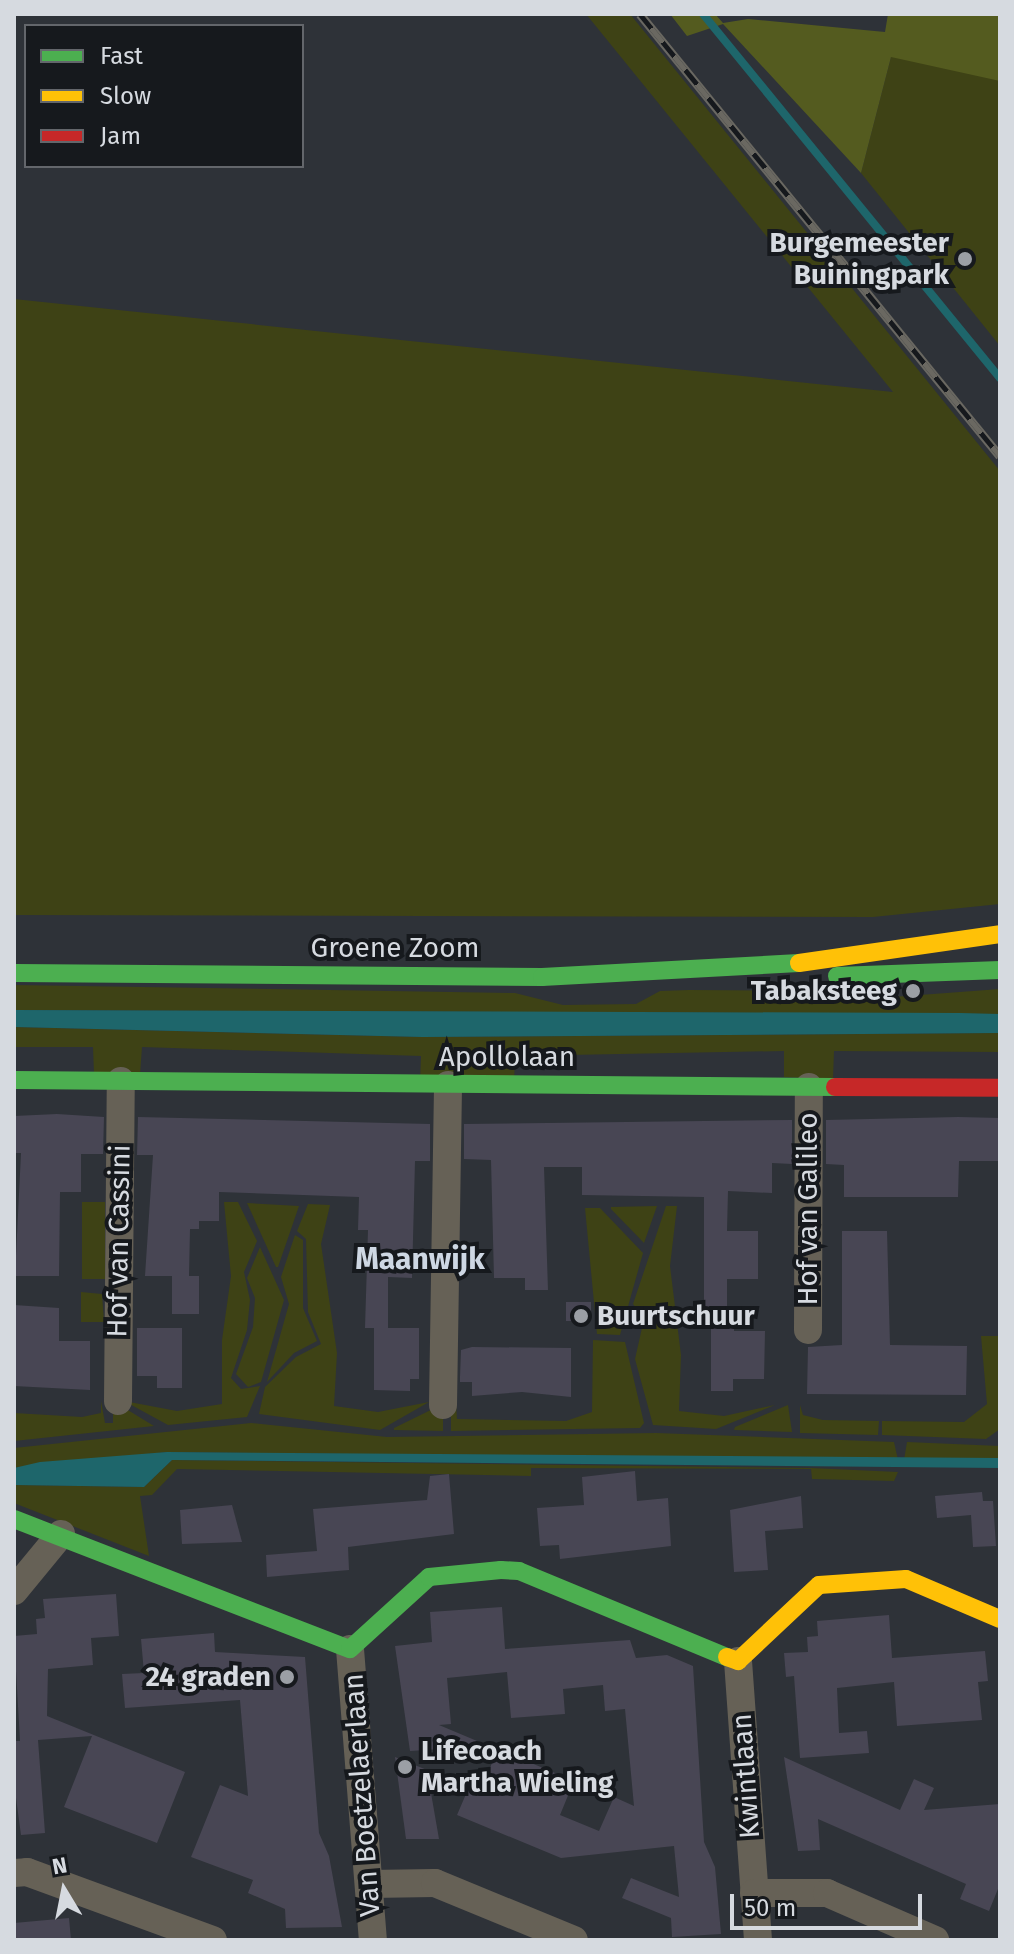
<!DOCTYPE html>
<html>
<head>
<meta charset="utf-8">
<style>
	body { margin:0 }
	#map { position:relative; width:1014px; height:1954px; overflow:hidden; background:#2e3238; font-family:"Fira Sans",sans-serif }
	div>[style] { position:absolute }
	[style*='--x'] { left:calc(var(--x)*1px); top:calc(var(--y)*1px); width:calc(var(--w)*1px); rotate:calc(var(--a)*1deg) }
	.green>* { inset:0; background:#3e4215; transform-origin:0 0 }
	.forest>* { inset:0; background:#545b1f }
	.water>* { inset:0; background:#1e666b }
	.stream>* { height:8px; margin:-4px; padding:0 4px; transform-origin:4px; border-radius:4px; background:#1e666b }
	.building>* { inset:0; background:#484654; transform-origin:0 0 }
	.street>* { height:28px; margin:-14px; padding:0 14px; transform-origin:14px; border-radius:14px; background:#666156 }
	.fast>* { height:18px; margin:-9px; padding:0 9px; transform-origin:9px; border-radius:9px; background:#4caf50 }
	.slow>* { height:18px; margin:-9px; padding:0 9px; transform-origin:9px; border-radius:9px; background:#ffc107 }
	.jam>* { height:18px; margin:-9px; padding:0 9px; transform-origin:9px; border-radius:9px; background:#c62828 }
	.rail>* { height:9px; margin-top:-4.5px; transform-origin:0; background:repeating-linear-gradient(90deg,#16191d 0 18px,#6a6861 0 36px); box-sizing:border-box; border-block:2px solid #6a6861 }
	.dots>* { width:22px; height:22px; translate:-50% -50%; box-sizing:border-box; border:4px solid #16191d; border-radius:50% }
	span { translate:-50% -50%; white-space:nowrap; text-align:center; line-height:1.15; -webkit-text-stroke:8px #16191d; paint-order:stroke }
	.poi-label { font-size:28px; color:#d6dae0; font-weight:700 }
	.right { translate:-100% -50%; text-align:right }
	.left { translate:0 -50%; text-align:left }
	.street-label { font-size:28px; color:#d6dae0 }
	.neighbourhood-label { font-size:30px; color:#ced7e3; font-weight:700 }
	.frame { position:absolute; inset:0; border:16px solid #d6dae0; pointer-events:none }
	.legend { position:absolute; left:24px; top:24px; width:280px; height:144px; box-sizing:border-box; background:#16191d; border:2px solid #63666b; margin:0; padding:10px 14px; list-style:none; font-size:24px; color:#d6dae0 }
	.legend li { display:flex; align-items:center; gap:16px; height:40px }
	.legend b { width:40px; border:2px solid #63666b }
	.north { position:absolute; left:24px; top:1850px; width:80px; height:80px; -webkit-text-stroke:6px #16191d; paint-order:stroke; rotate:350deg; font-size:22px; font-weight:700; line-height:32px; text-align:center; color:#d6dae0 }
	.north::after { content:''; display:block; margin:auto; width:28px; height:36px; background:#d6dae0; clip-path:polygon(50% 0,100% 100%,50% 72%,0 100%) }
	.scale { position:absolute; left:730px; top:1894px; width:192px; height:36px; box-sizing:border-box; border:4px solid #d6dae0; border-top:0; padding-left:10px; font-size:24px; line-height:28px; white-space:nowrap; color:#d6dae0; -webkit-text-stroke:6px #16191d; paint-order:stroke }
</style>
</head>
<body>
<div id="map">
	<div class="green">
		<div style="clip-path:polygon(586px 14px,630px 14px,1000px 471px,1000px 904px,873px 917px,14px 915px,14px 299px,893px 392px)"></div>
		<div style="clip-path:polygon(888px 14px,1000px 14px,1000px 346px,861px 173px,891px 57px)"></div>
		<div style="clip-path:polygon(14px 985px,515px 993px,563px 1005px,636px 1004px,660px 991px,689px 990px,865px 991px,866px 999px,1000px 989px,1000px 1014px,14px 1010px)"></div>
		<div style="clip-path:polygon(14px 1027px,422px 1037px,1000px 1033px,1000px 1052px,834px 1051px,833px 1079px,784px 1077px,784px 1051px,515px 1056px,514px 1084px,420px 1083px,421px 1056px,142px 1047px,140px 1075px,94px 1074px,93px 1047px,14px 1047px)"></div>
		<div style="left:82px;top:1202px;width:23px;height:77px"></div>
		<div style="clip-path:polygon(224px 1202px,238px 1202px,257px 1241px,244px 1272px,250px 1300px,247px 1330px,231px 1378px,241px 1389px,260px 1386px,247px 1417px,168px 1425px,124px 1401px,177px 1411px,222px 1404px,222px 1340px,231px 1276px)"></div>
		<div style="clip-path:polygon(247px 1203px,299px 1206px,278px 1267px,276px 1267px)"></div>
		<div style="clip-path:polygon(308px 1204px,330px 1205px,321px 1244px,337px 1353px,334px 1406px,378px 1412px,429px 1402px,380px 1430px,259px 1414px,265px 1387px,296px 1357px,321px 1344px,308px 1312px,306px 1239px,297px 1231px)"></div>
		<div style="clip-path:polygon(657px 1206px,644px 1243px,611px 1209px,611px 1207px)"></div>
		<div style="clip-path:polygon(666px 1206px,677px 1206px,670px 1266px,681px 1355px,679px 1411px,724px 1416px,775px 1405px,716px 1429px,653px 1425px,635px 1359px,644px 1319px,633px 1304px)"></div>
		<div style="clip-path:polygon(585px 1208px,600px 1208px,643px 1253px,620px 1335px,597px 1334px)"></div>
		<div style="clip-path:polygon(295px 1235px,303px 1240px,303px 1308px,317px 1341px,294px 1353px,267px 1382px,289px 1304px,281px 1277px)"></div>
		<div style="clip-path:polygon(260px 1247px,284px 1300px,261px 1382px,248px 1387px,236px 1374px,253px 1327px,255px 1298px,247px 1278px)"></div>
		<div style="clip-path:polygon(81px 1292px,102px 1294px,104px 1322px,81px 1322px)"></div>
		<div style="clip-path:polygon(981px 1336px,1000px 1336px,1000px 1429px,986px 1439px,882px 1435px,882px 1421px,964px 1422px,987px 1404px)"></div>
		<div style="clip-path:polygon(593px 1340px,625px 1342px,644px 1423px,640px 1428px,451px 1431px,451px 1404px,456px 1404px,457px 1419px,566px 1421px,592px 1412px)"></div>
		<div style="clip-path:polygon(101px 1401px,105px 1423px,113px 1423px,113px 1401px,154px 1426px,14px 1441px,14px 1413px,82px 1417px,101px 1413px)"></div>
		<div style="clip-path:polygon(443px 1404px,443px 1431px,394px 1430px,394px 1428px)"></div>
		<div style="clip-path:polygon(788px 1405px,792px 1432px,734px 1430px,735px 1427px)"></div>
		<div style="clip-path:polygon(800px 1405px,803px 1415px,823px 1420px,879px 1421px,878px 1435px,800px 1433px)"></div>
		<div style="clip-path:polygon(251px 1423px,387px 1437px,656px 1433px,894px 1442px,898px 1460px,167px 1452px,14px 1468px,14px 1448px)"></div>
		<div style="clip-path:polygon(907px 1442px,1000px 1446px,1000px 1458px,904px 1460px)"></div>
		<div style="clip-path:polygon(172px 1460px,811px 1468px,898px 1472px,894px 1481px,812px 1479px,811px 1469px,531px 1468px,531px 1476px,177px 1469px,152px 1495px,140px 1496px,149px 1556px,14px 1503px,14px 1485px,144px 1487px)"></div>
	</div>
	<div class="forest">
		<div style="clip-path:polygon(670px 14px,715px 14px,723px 23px,748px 19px,885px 32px,888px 14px,1000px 14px,1000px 81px,891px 57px,861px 173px,723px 24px,687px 36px)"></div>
	</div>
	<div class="water">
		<div style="clip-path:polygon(14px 1010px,960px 1013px,1000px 1014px,1000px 1033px,422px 1037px,14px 1027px)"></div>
		<div style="clip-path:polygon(167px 1452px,1000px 1458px,1000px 1468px,172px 1460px,144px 1487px,14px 1485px,14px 1468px,40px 1462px)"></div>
	</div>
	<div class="stream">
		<div style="--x:703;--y:14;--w:470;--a:50.8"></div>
	</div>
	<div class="building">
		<div style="clip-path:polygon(57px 1114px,104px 1117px,103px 1154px,81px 1154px,81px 1192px,60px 1192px,59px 1276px,15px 1276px,21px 1153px,14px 1153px,14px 1116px)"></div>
		<div style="clip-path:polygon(138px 1117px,430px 1124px,430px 1161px,415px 1161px,412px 1278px,388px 1277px,388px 1328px,419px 1328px,419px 1379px,410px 1379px,410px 1391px,374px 1390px,374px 1328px,365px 1328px,368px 1230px,358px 1230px,359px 1197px,219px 1192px,219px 1221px,199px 1221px,199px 1229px,190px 1229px,189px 1276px,199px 1276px,199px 1314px,172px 1314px,172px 1276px,145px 1276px,153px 1155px,137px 1155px)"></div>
		<div style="clip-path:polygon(958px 1117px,1000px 1118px,1000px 1161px,959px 1161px,958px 1197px,844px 1197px,844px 1165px,826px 1164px,826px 1120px)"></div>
		<div style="clip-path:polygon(792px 1120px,792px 1164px,772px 1163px,772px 1193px,728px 1191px,727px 1231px,758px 1231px,758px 1279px,727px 1279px,727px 1312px,704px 1312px,704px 1197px,582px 1195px,582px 1167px,544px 1167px,548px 1290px,525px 1290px,525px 1278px,494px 1278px,491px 1160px,464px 1159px,464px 1124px)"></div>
		<div style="clip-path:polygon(842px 1231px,887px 1231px,890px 1345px,967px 1346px,966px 1395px,807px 1394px,808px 1347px,842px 1345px)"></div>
		<div style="left:566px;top:1302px;width:25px;height:19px"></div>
		<div style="clip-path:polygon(14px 1305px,59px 1308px,59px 1341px,90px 1341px,90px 1390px,14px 1386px)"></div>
		<div style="clip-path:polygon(711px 1319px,734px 1319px,734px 1331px,765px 1331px,764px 1379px,733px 1379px,733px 1391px,711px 1391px)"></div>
		<div style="clip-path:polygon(137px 1328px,182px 1328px,182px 1388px,157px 1388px,157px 1376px,137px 1376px)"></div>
		<div style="clip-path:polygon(472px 1347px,571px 1348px,571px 1397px,522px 1392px,472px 1396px,472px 1382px,460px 1382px,460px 1377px,461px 1350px)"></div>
		<div style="clip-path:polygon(635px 1471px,637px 1501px,668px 1498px,671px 1546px,560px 1559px,559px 1545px,540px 1546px,537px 1508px,584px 1505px,582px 1477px)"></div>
		<div style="clip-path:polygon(449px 1474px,454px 1534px,348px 1547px,349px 1570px,267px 1577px,266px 1555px,317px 1551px,313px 1509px,427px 1500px,430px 1476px)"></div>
		<div style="clip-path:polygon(982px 1492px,983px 1501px,993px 1501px,996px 1546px,973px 1547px,971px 1515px,937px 1518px,935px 1496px)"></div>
		<div style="clip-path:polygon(801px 1496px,803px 1528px,765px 1531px,768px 1570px,734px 1572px,730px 1510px)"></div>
		<div style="clip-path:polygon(232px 1505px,242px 1542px,182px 1544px,180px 1510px)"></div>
		<div style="clip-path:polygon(116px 1594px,119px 1636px,91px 1638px,93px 1665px,48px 1669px,47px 1716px,185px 1772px,157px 1843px,64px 1807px,92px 1736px,38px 1740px,45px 1833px,21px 1835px,14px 1783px,14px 1741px,20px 1741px,14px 1636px,37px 1634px,36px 1619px,45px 1618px,43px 1599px)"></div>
		<div style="clip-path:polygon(502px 1607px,505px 1649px,630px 1640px,636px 1658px,667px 1655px,693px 1666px,704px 1842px,715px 1867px,721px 1934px,672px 1937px,671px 1918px,622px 1898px,631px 1878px,679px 1897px,674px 1846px,561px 1858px,457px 1815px,469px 1787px,480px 1791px,498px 1749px,574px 1781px,560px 1815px,599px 1831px,614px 1797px,634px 1806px,625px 1709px,605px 1711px,603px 1685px,563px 1689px,565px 1714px,511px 1718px,507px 1672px,447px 1678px,451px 1724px,439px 1725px,489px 1746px,410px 1751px,395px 1646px,432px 1642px,430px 1612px)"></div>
		<div style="clip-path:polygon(889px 1615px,892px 1658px,985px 1651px,988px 1681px,978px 1682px,982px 1720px,897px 1726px,894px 1682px,837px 1688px,839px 1733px,867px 1731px,869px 1753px,800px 1758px,794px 1676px,786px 1677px,784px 1653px,808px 1652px,807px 1637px,818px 1636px,817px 1621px)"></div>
		<div style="clip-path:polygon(214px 1633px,215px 1652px,305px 1657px,319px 1833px,329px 1856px,342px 1927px,286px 1928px,285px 1909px,248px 1893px,253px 1880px,191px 1857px,220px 1785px,248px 1796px,240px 1700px,125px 1708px,122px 1674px,144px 1673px,141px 1639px)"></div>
		<div style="clip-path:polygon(395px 1757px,427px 1770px,439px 1839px,406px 1839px)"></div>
		<div style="clip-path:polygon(784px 1757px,900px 1810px,914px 1779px,934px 1788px,924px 1810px,1000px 1804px,1000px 1884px,989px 1911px,960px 1899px,966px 1884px,818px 1819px,820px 1850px,798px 1851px)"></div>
		<div style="clip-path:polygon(69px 1918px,71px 1940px,14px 1940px,14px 1923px)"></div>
	</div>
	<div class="street">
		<div style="--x:808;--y:1330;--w:243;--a:-89.8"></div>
		<div style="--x:118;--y:1401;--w:320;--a:-89.5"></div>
		<div style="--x:443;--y:1405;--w:320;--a:-89.1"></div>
		<div style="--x:14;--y:1591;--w:74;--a:-50.5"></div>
		<div style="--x:350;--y:1649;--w:292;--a:85.5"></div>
		<div style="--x:738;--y:1661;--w:280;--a:85.9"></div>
		<div style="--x:14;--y:1873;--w:13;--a:-4"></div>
		<div style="--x:27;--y:1872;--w:198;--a:20.1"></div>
		<div style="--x:370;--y:1884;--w:65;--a:-0.9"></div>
		<div style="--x:435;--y:1883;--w:150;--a:22.3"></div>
		<div style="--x:754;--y:1893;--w:73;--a:0"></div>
		<div style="--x:827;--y:1893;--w:118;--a:23.5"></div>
	</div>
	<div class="fast">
		<div style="--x:14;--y:973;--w:528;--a:0.43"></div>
		<div style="--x:542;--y:977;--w:257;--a:-3.1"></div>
		<div style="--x:837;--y:976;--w:163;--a:-2.1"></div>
		<div style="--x:14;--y:1080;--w:821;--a:0.49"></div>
		<div style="--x:14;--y:1519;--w:360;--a:21.2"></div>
		<div style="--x:350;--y:1649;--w:107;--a:-42.3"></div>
		<div style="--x:429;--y:1577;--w:72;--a:-5.6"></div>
		<div style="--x:501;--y:1570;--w:18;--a:3"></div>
		<div style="--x:519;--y:1571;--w:225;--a:22.5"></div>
	</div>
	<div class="slow">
		<div style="--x:799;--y:963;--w:203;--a:-8.2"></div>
		<div style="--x:727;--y:1657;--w:12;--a:20"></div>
		<div style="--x:738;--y:1661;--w:111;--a:-43.2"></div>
		<div style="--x:819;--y:1585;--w:87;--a:-3.9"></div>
		<div style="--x:906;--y:1579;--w:102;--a:23.1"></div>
	</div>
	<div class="jam">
		<div style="--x:835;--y:1087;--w:165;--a:0.3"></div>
	</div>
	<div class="rail">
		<div style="--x:640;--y:14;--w:570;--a:50.84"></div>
	</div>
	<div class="dots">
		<div style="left:965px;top:259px;background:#9b9fa5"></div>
		<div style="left:913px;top:991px;background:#9b9fa5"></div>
		<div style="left:581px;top:1316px;background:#9b9fa5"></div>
		<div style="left:287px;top:1677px;background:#9b9fa5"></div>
		<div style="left:405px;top:1767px;background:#9b9fa5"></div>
	</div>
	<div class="poi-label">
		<span class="right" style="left:949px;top:259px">Burgemeester<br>Buiningpark</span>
		<span class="right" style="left:897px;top:991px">Tabaksteeg</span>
		<span class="left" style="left:597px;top:1316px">Buurtschuur</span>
		<span class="right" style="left:271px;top:1677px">24 graden</span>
		<span class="left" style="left:421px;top:1767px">Lifecoach<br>Martha Wieling</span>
	</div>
	<div class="street-label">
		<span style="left:395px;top:948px">Groene Zoom</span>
		<span style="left:507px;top:1057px">Apollolaan</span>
		<span style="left:808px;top:1209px;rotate:-90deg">Hof van Galileo</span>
		<span style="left:119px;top:1241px;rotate:-89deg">Hof van Cassini</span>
		<span style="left:746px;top:1776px;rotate:-94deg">Kwintlaan</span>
		<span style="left:362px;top:1795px;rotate:-94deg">Van Boetzelaerlaan</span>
	</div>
	<div class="neighbourhood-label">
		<span style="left:420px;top:1259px">Maanwijk</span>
	</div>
	<div class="frame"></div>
	<ul class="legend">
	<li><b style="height:10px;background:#4caf50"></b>Fast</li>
	<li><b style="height:10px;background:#ffc107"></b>Slow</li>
	<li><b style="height:10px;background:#c62828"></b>Jam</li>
	</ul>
	<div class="north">N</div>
	<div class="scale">50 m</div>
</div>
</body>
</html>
